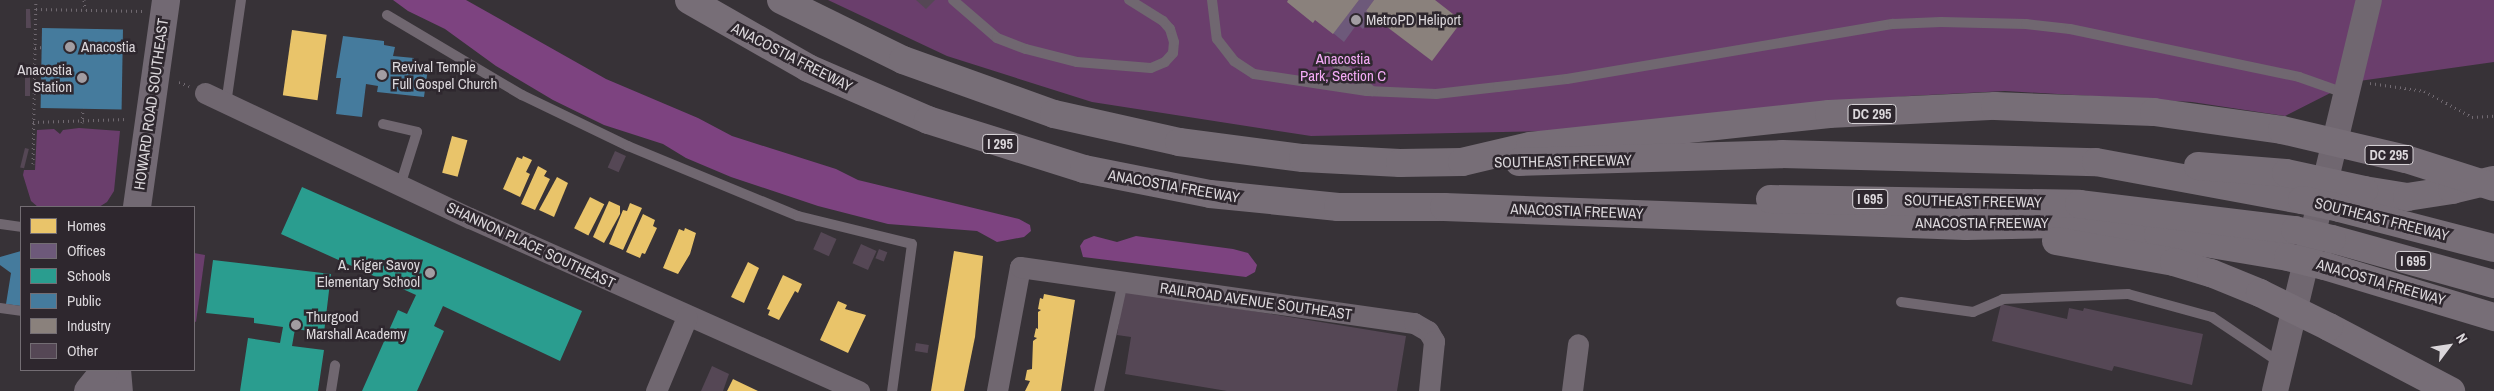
<!DOCTYPE html>
<html>
<head>
<meta charset="utf-8">
<style>
	body { margin:0 }
	#map { position:relative; width:2494px; height:391px; overflow:hidden; background:#373237; font-family:"Archivo Narrow",sans-serif }
	div>[style] { position:absolute }
	[style*='--x'] { left:calc(var(--x)*1px); top:calc(var(--y)*1px); width:calc(var(--w)*1px); rotate:calc(var(--a)*1deg) }
	.green>* { inset:0; background:#6a3e6c }
	.forest>* { inset:0; background:#7d4380 }
	.homes>* { inset:0; background:#e9c46a; transform-origin:0 0 }
	.offices>* { inset:0; background:#6d597a }
	.schools>* { inset:0; background:#2a9d8f }
	.public>* { inset:0; background:#457b9d; transform-origin:0 0 }
	.industry>* { inset:0; background:#8a817c }
	.building>* { inset:0; background:#554755; transform-origin:0 0 }
	.path>* { height:3px; margin-top:-1.5px; transform-origin:0; background:repeating-linear-gradient(90deg,#706970 0 1px,transparent 0 5px) }
	.service>* { height:10px; margin:-5px; padding:0 5px; transform-origin:5px; border-radius:5px; background:#706770 }
	.minor>* { height:21px; margin:-10.5px; padding:0 10.5px; transform-origin:10.5px; border-radius:10.5px; background:#706770 }
	.tertiary>* { height:26px; margin:-13px; padding:0 13px; transform-origin:13px; border-radius:13px; background:#706770 }
	.secondary>* { height:28px; margin:-14px; padding:0 14px; transform-origin:14px; border-radius:14px; background:#726973 }
	.motorway>* { height:28px; margin:-14px; padding:0 14px; transform-origin:14px; border-radius:14px; background:#776e77 }
	.motorway-bridge>* { height:28px; margin:-14px; padding:0 14px; transform-origin:14px; border-radius:14px; background:#776e77 }
	.dots>* { width:14px; height:14px; translate:-50% -50%; box-sizing:border-box; border:2px solid #2e272e; border-radius:50% }
	span { translate:-50% -50%; white-space:nowrap; text-align:center; line-height:1.15; -webkit-text-stroke:5px #2e272e; paint-order:stroke }
	.shield-label span { padding:1px 4px; background:#2e272e; border:1px solid; border-radius:4px; -webkit-text-stroke-width:0 }
	.shield-label { font-size:14px; color:#dbd7db; font-weight:700 }
	.poi-label { font-size:15px; color:#dbd7db }
	.left { translate:0 -50%; text-align:left }
	.right { translate:-100% -50%; text-align:right }
	.street-label { font-size:15px; color:#dbd7db }
	.park-label { font-size:15px; color:#f4abf6 }
	.legend { position:absolute; left:20px; top:206px; width:175px; height:165px; box-sizing:border-box; background:#2e272e; border:1px solid #736d73; margin:0; padding:6px 9px; list-style:none; font-size:15px; color:#dbd7db }
	.legend li { display:flex; align-items:center; gap:10px; height:25px }
	.legend b { width:25px; border:1px solid #736d73 }
	.north { position:absolute; left:2424px; top:321px; width:50px; height:50px; -webkit-text-stroke:4px #2e272e; paint-order:stroke; rotate:59deg; font-size:14px; font-weight:700; line-height:20px; text-align:center; color:#dbd7db }
	.north::after { content:''; display:block; margin:auto; width:18px; height:22px; background:#dbd7db; clip-path:polygon(50% 0,100% 100%,50% 72%,0 100%) }
</style>
</head>
<body>
<div id="map">
	<div class="green">
		<div style="clip-path:polygon(828px 0,2494px 0,2494px 62px,2352px 82px,2285px 116px,2192px 102px,2005px 91px,1909px 96px,1547px 131px,1311px 136px,1092px 102px,947px 56px)"></div>
		<div style="clip-path:polygon(79px 128px,120px 131px,114px 191px,107px 202px,99px 207px,38px 207px,31px 201px,23px 175px,24px 170px,35px 170px,37px 130px,54px 129px,60px 134px,63px 130px)"></div>
		<div style="clip-path:polygon(194px 253px,205px 255px,196px 322px,194px 321px)"></div>
	</div>
	<div class="forest">
		<div style="clip-path:polygon(393px 0,466px 0,606px 79px,698px 118px,732px 136px,836px 169px,858px 180px,1019px 219px,1030px 225px,1031px 231px,1024px 237px,997px 242px,977px 231px,888px 224px,818px 206px,731px 177px,686px 158px,663px 144px,604px 125px,553px 100px,496px 66px,445px 29px,408px 11px)"></div>
		<div style="clip-path:polygon(1094px 236px,1117px 242px,1136px 236px,1233px 249px,1248px 253px,1257px 265px,1255px 272px,1246px 277px,1083px 257px,1080px 246px,1084px 240px)"></div>
	</div>
	<div class="homes">
		<div style="left:292px;top:30px;width:35px;height:66px;rotate:8deg"></div>
		<div style="left:452px;top:136px;width:16px;height:38px;rotate:15deg"></div>
		<div style="clip-path:polygon(523px 156px,532px 160px,526px 172px,530px 174px,520px 197px,503px 189px,517px 157px,522px 159px)"></div>
		<div style="clip-path:polygon(538px 166px,547px 171px,544px 176px,550px 179px,535px 210px,521px 204px)"></div>
		<div style="clip-path:polygon(557px 177px,568px 183px,554px 217px,539px 210px)"></div>
		<div style="left:590px;top:197px;width:16px;height:35px;rotate:27deg"></div>
		<div style="clip-path:polygon(609px 201px,620px 206px,620px 214px,604px 243px,593px 237px)"></div>
		<div style="clip-path:polygon(630px 203px,642px 208px,623px 250px,609px 244px,623px 210px,627px 211px)"></div>
		<div style="clip-path:polygon(643px 214px,655px 220px,653px 226px,657px 228px,645px 254px,642px 253px,640px 258px,626px 252px)"></div>
		<div style="clip-path:polygon(685px 228px,696px 233px,690px 254px,678px 274px,663px 268px,679px 229px,684px 231px)"></div>
		<div style="clip-path:polygon(954px 251px,983px 256px,975px 337px,964px 391px,931px 391px)"></div>
		<div style="clip-path:polygon(748px 262px,759px 268px,744px 303px,731px 297px)"></div>
		<div style="clip-path:polygon(783px 275px,802px 284px,798px 293px,795px 291px,779px 320px,768px 315px,770px 310px,767px 309px)"></div>
		<div style="clip-path:polygon(1044px 294px,1075px 300px,1061px 391px,1025px 391px,1030px 381px,1025px 380px,1027px 370px,1032px 369px,1033px 341px,1037px 338px,1034px 337px,1036px 328px,1038px 329px,1038px 312px,1041px 310px,1038px 309px,1040px 298px,1043px 299px)"></div>
		<div style="clip-path:polygon(838px 301px,847px 305px,845px 309px,866px 315px,848px 353px,820px 340px)"></div>
		<div style="clip-path:polygon(733px 379px,737px 381px,758px 391px,727px 391px)"></div>
	</div>
	<div class="offices">
		<div style="clip-path:polygon(1359px 0,1374px 0,1366px 11px,1373px 16px,1363px 29px,1357px 24px,1344px 42px,1333px 33px)"></div>
	</div>
	<div class="schools">
		<div style="clip-path:polygon(302px 187px,582px 311px,560px 361px,443px 306px,434px 326px,444px 331px,417px 391px,362px 391px,398px 310px,407px 314px,416px 295px,281px 234px)"></div>
		<div style="clip-path:polygon(213px 260px,331px 274px,324px 333px,295px 329px,292px 346px,324px 350px,318px 391px,240px 391px,248px 338px,280px 343px,283px 327px,254px 323px,254px 318px,206px 313px)"></div>
	</div>
	<div class="public">
		<div style="left:42px;top:28px;width:81px;height:80px;rotate:1deg"></div>
		<div style="clip-path:polygon(343px 36px,384px 41px,384px 45px,395px 47px,393px 56px,414px 58px,413px 64px,428px 68px,424px 97px,377px 92px,378px 86px,366px 84px,362px 117px,336px 114px,341px 78px,336px 78px)"></div>
		<div style="clip-path:polygon(21px 251px,21px 306px,6px 304px,11px 273px,0 265px,0 257px)"></div>
	</div>
	<div class="industry">
		<div style="clip-path:polygon(1288px 0,1359px 0,1333px 34px,1315px 20px,1313px 23px,1287px 2px)"></div>
		<div style="clip-path:polygon(1374px 0,1435px 0,1462px 21px,1432px 61px,1366px 11px)"></div>
	</div>
	<div class="building">
		<div style="clip-path:polygon(916px 0,935px 0,926px 9px)"></div>
		<div style="clip-path:polygon(26px 9px,30px 9px,31px 28px,26px 28px)"></div>
		<div style="left:25px;top:76px;width:5px;height:20px"></div>
		<div style="left:25px;top:148px;width:4px;height:20px;rotate:14deg"></div>
		<div style="left:615px;top:151px;width:12px;height:18px;rotate:24deg"></div>
		<div style="left:821px;top:232px;width:17px;height:19px;rotate:24deg"></div>
		<div style="left:861px;top:244px;width:17px;height:21px;rotate:24deg"></div>
		<div style="left:879px;top:249px;width:9px;height:10px;rotate:21deg"></div>
		<div style="clip-path:polygon(1124px 290px,1406px 336px,1397px 391px,1227px 391px,1125px 374px,1131px 337px,1117px 335px)"></div>
		<div style="clip-path:polygon(2001px 304px,2067px 319px,2069px 308px,2083px 311px,2084px 308px,2203px 334px,2192px 385px,2114px 366px,2112px 371px,1992px 341px)"></div>
		<div style="left:916px;top:343px;width:13px;height:8px;rotate:9deg"></div>
		<div style="clip-path:polygon(712px 366px,729px 374px,723px 391px,701px 391px)"></div>
	</div>
	<div class="path">
		<div style="--x:84;--y:0;--w:10;--a:84"></div>
		<div style="--x:36;--y:9;--w:107;--a:1.1"></div>
		<div style="--x:35;--y:48;--w:7;--a:-8"></div>
		<div style="--x:179;--y:82;--w:11;--a:22"></div>
		<div style="--x:2370;--y:83;--w:55;--a:8.4"></div>
		<div style="--x:2424;--y:91;--w:55;--a:28.4"></div>
		<div style="--x:2472;--y:117;--w:22;--a:-3"></div>
		<div style="--x:33;--y:122;--w:94;--a:-1.8"></div>
		<div style="--x:82;--y:123;--w:15;--a:-86"></div>
		<div style="--x:33;--y:164;--w:164;--a:-89"></div>
	</div>
	<div class="service">
		<div style="--x:953;--y:0;--w:58;--a:40.8"></div>
		<div style="--x:997;--y:38;--w:31;--a:21"></div>
		<div style="--x:1026;--y:49;--w:53;--a:14.3"></div>
		<div style="--x:1077;--y:62;--w:74;--a:4.6"></div>
		<div style="--x:1151;--y:68;--w:15;--a:-23"></div>
		<div style="--x:1165;--y:62;--w:12;--a:-48"></div>
		<div style="--x:1173;--y:53;--w:11;--a:-85"></div>
		<div style="--x:1174;--y:42;--w:14;--a:-107"></div>
		<div style="--x:1170;--y:29;--w:11;--a:-131"></div>
		<div style="--x:1163;--y:21;--w:40;--a:-148"></div>
		<div style="--x:1212;--y:0;--w:39;--a:83"></div>
		<div style="--x:1217;--y:39;--w:28;--a:52"></div>
		<div style="--x:1234;--y:61;--w:24;--a:33"></div>
		<div style="--x:1254;--y:74;--w:114;--a:8.6"></div>
		<div style="--x:1367;--y:91;--w:69;--a:2.5"></div>
		<div style="--x:1436;--y:94;--w:62;--a:-6.4"></div>
		<div style="--x:1498;--y:87;--w:69;--a:-6.6"></div>
		<div style="--x:1567;--y:79;--w:331;--a:-9.6"></div>
		<div style="--x:1893;--y:24;--w:48;--a:-2.4"></div>
		<div style="--x:1941;--y:22;--w:85;--a:1.3"></div>
		<div style="--x:2026;--y:24;--w:44;--a:6.5"></div>
		<div style="--x:2070;--y:29;--w:234;--a:11.8"></div>
		<div style="--x:2299;--y:77;--w:51;--a:19.5"></div>
		<div style="--x:387;--y:15;--w:157;--a:30.7"></div>
		<div style="--x:522;--y:95;--w:118;--a:25.7"></div>
		<div style="--x:628;--y:146;--w:184;--a:22.4"></div>
		<div style="--x:798;--y:216;--w:117;--a:13.8"></div>
		<div style="--x:912;--y:244;--w:148;--a:97.7"></div>
		<div style="--x:1328;--y:57;--w:56;--a:37.7"></div>
		<div style="--x:226;--y:104;--w:105;--a:-81.8"></div>
		<div style="--x:383;--y:124;--w:35;--a:13"></div>
		<div style="--x:417;--y:132;--w:57;--a:107.5"></div>
		<div style="--x:0;--y:224;--w:21;--a:8"></div>
		<div style="--x:1901;--y:302;--w:73;--a:7.9"></div>
		<div style="--x:1973;--y:312;--w:33;--a:-23"></div>
		<div style="--x:2003;--y:299;--w:125;--a:-2.3"></div>
		<div style="--x:2128;--y:294;--w:87;--a:15.3"></div>
		<div style="--x:2212;--y:317;--w:84;--a:33.9"></div>
		<div style="--x:0;--y:308;--w:21;--a:8"></div>
		<div style="--x:331;--y:391;--w:26;--a:-81"></div>
		<div style="--x:1099;--y:391;--w:112;--a:-77.6"></div>
	</div>
	<div class="minor">
		<div style="--x:205;--y:93;--w:293;--a:25.3"></div>
		<div style="--x:470;--y:218;--w:426;--a:24"></div>
		<div style="--x:656;--y:391;--w:80;--a:-67.3"></div>
		<div style="--x:997;--y:391;--w:126;--a:-79.5"></div>
		<div style="--x:1020;--y:267;--w:398;--a:8.1"></div>
		<div style="--x:1414;--y:323;--w:16;--a:30"></div>
		<div style="--x:1428;--y:331;--w:12;--a:59"></div>
		<div style="--x:1434;--y:341;--w:50;--a:95.7"></div>
		<div style="--x:1572;--y:391;--w:47;--a:-82.7"></div>
	</div>
	<div class="tertiary">
		<div style="--x:2275;--y:391;--w:402;--a:-76.5"></div>
	</div>
	<div class="secondary">
		<div style="--x:137;--y:207;--w:209;--a:-82"></div>
		<div style="--x:117;--y:370;--w:21;--a:85"></div>
		<div style="--x:88;--y:391;--w:27;--a:-51"></div>
	</div>
	<div class="motorway">
		<div style="--x:689;--y:0;--w:137;--a:29.7"></div>
		<div style="--x:808;--y:68;--w:131;--a:23.4"></div>
		<div style="--x:928;--y:120;--w:164;--a:17.4"></div>
		<div style="--x:1084;--y:169;--w:128;--a:11.2"></div>
		<div style="--x:1210;--y:194;--w:129;--a:5.8"></div>
		<div style="--x:1338;--y:207;--w:106;--a:0"></div>
		<div style="--x:1444;--y:207;--w:522;--a:2.08"></div>
		<div style="--x:1966;--y:226;--w:90;--a:-1.3"></div>
		<div style="--x:2056;--y:224;--w:103;--a:6.2"></div>
		<div style="--x:2158;--y:235;--w:132;--a:9.6"></div>
		<div style="--x:781;--y:0;--w:136;--a:26.2"></div>
		<div style="--x:903;--y:60;--w:160;--a:19.7"></div>
		<div style="--x:1054;--y:114;--w:128;--a:12.6"></div>
		<div style="--x:1179;--y:142;--w:125;--a:7.4"></div>
		<div style="--x:1303;--y:158;--w:97;--a:3"></div>
		<div style="--x:1400;--y:163;--w:62;--a:-0.9"></div>
		<div style="--x:1462;--y:162;--w:70;--a:-13.2"></div>
		<div style="--x:1530;--y:146;--w:301;--a:-6.1"></div>
		<div style="--x:1829;--y:114;--w:166;--a:-2.8"></div>
		<div style="--x:1995;--y:106;--w:159;--a:2.2"></div>
		<div style="--x:2154;--y:112;--w:129;--a:8"></div>
		<div style="--x:1519;--y:162;--w:263;--a:-1.7"></div>
		<div style="--x:1782;--y:154;--w:314;--a:1.5"></div>
		<div style="--x:2096;--y:162;--w:209;--a:10.5"></div>
		<div style="--x:2198;--y:166;--w:88;--a:4.5"></div>
		<div style="--x:2364;--y:190;--w:44;--a:9.2"></div>
		<div style="--x:2407;--y:197;--w:46;--a:-8.8"></div>
		<div style="--x:2452;--y:190;--w:42;--a:-13.7"></div>
		<div style="--x:1770;--y:199;--w:309;--a:0.9"></div>
		<div style="--x:2079;--y:204;--w:218;--a:6.9"></div>
		<div style="--x:2339;--y:208;--w:160;--a:14.5"></div>
		<div style="--x:2332;--y:239;--w:168;--a:15.5"></div>
		<div style="--x:2056;--y:241;--w:120;--a:10.1"></div>
		<div style="--x:2174;--y:262;--w:39;--a:17"></div>
		<div style="--x:2211;--y:273;--w:53;--a:22.2"></div>
		<div style="--x:2325;--y:266;--w:177;--a:16.8"></div>
		<div style="--x:2329;--y:327;--w:138;--a:27.7"></div>
	</div>
	<div class="motorway-bridge">
		<div style="--x:2282;--y:130;--w:127;--a:13.2"></div>
		<div style="--x:2406;--y:159;--w:92;--a:17.7"></div>
		<div style="--x:2286;--y:173;--w:80;--a:12.3"></div>
		<div style="--x:2302;--y:200;--w:38;--a:12"></div>
		<div style="--x:2295;--y:230;--w:38;--a:14"></div>
		<div style="--x:2288;--y:257;--w:38;--a:14"></div>
		<div style="--x:2260;--y:293;--w:77;--a:26.2"></div>
	</div>
	<div class="dots">
		<div style="left:1356px;top:20px;background:#a29da2"></div>
		<div style="left:70px;top:47px;background:#a29da2"></div>
		<div style="left:382px;top:75px;background:#a29da2"></div>
		<div style="left:82px;top:78px;background:#a29da2"></div>
		<div style="left:430px;top:273px;background:#a29da2"></div>
		<div style="left:296px;top:325px;background:#a29da2"></div>
	</div>
	<div class="shield-label">
		<span style="left:1872px;top:114px">DC 295</span>
		<span style="left:1000px;top:144px">I 295</span>
		<span style="left:2389px;top:155px">DC 295</span>
		<span style="left:1870px;top:199px">I 695</span>
		<span style="left:2413px;top:261px">I 695</span>
	</div>
	<div class="poi-label">
		<span class="left" style="left:1366px;top:20px">MetroPD Heliport</span>
		<span class="left" style="left:81px;top:47px">Anacostia</span>
		<span class="left" style="left:392px;top:75px">Revival Temple<br>Full Gospel Church</span>
		<span class="right" style="left:72px;top:78px">Anacostia<br>Station</span>
		<span class="right" style="left:420px;top:273px">A. Kiger Savoy<br>Elementary School</span>
		<span class="left" style="left:306px;top:325px">Thurgood<br>Marshall Academy</span>
	</div>
	<div class="street-label">
		<span style="left:792px;top:57px;rotate:27deg">ANACOSTIA FREEWAY</span>
		<span style="left:151px;top:104px;rotate:-82deg">HOWARD ROAD SOUTHEAST</span>
		<span style="left:1563px;top:161px;rotate:-1deg">SOUTHEAST FREEWAY</span>
		<span style="left:1174px;top:186px;rotate:10deg">ANACOSTIA FREEWAY</span>
		<span style="left:1973px;top:201px;rotate:1deg">SOUTHEAST FREEWAY</span>
		<span style="left:1577px;top:211px;rotate:2deg">ANACOSTIA FREEWAY</span>
		<span style="left:2382px;top:219px;rotate:14deg">SOUTHEAST FREEWAY</span>
		<span style="left:1982px;top:223px">ANACOSTIA FREEWAY</span>
		<span style="left:531px;top:245px;rotate:25deg">SHANNON PLACE SOUTHEAST</span>
		<span style="left:2381px;top:282px;rotate:16deg">ANACOSTIA FREEWAY</span>
		<span style="left:1256px;top:301px;rotate:8deg">RAILROAD AVENUE SOUTHEAST</span>
	</div>
	<div class="park-label">
		<span style="left:1343px;top:67px">Anacostia<br>Park, Section C</span>
	</div>
	<ul class="legend">
	<li><b style="height:14px;background:#e9c46a"></b>Homes</li>
	<li><b style="height:14px;background:#6d597a"></b>Offices</li>
	<li><b style="height:14px;background:#2a9d8f"></b>Schools</li>
	<li><b style="height:14px;background:#457b9d"></b>Public</li>
	<li><b style="height:14px;background:#8a817c"></b>Industry</li>
	<li><b style="height:14px;background:#554755"></b>Other</li>
	</ul>
	<div class="north">N</div>
</div>
</body>
</html>
